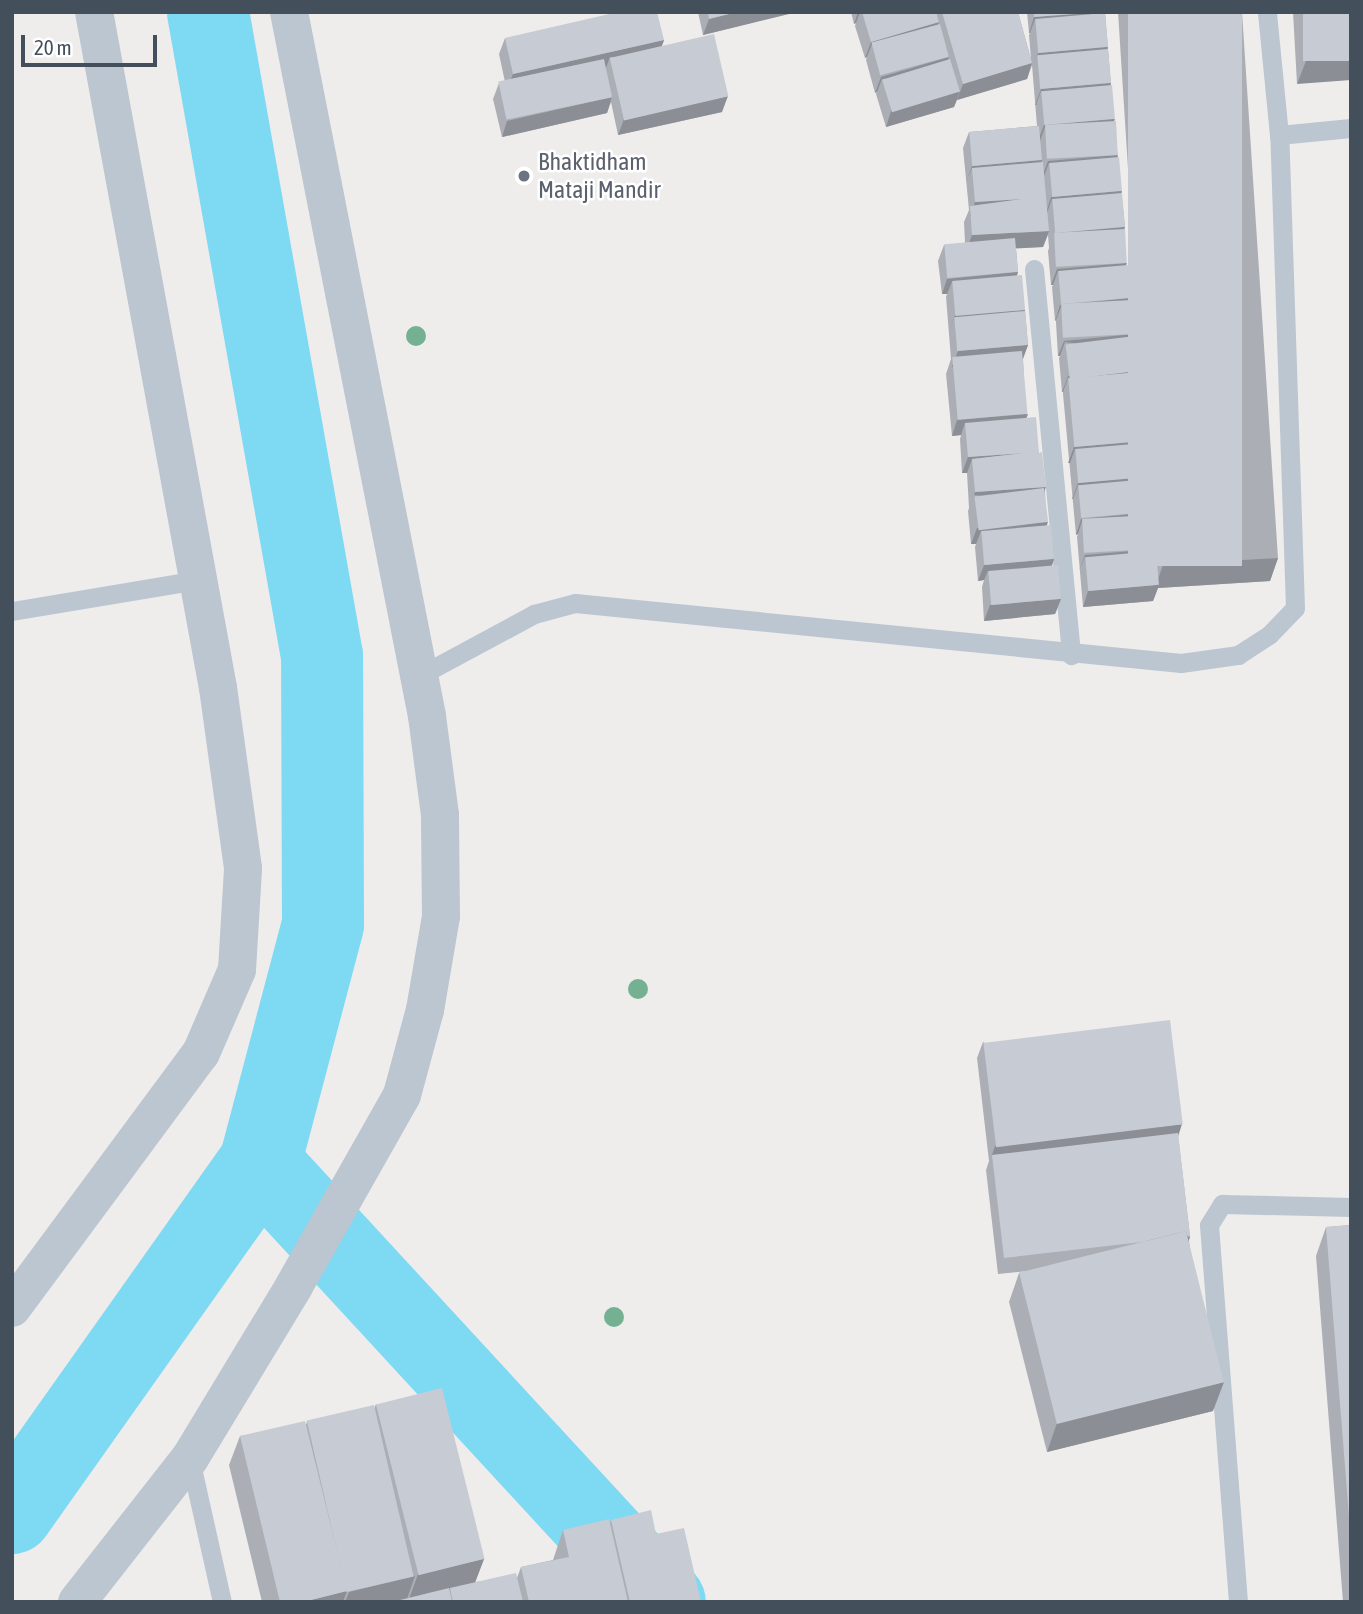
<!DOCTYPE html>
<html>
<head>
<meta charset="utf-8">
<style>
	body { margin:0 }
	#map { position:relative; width:1363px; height:1614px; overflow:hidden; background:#efecec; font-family:"Asap Condensed",sans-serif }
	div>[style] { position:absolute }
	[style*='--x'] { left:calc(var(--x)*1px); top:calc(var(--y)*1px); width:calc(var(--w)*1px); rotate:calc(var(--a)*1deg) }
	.river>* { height:82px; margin:-41px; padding:0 41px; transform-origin:41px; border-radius:41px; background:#7ed9f3 }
	.service>* { height:19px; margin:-9.5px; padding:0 9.5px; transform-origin:9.5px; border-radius:9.5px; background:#bbc6d0 }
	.minor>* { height:38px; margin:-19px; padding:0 19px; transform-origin:19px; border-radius:19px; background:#bbc6d0 }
	.trees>* { width:20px; height:20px; margin:-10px; border-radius:50%; background:#74b193 }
	.wall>* { inset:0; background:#abafb5 }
	.shaded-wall>* { inset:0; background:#8b8e94; transform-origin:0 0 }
	.building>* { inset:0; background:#c7cbd3; transform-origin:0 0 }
	.dots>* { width:19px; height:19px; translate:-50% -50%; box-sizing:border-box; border:4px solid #fff; border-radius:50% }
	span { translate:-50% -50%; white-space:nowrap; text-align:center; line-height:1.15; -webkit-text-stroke:5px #fff; paint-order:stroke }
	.worship-label { font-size:24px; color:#5b616d }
	.left { translate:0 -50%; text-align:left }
	.frame { position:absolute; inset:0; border:14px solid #434f5b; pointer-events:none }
	.scale { position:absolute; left:21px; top:35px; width:136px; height:32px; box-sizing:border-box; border:4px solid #434f5b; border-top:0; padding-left:9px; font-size:21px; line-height:24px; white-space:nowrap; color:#434f5b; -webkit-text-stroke:5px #fff; paint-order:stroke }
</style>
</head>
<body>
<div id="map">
	<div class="river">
		<div style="--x:260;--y:1163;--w:597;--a:47.31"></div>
		<div style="--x:12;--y:1513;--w:429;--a:-54.7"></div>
		<div style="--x:260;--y:1163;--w:247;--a:-75.2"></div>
		<div style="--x:323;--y:924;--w:268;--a:-90.2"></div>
		<div style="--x:322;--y:656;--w:654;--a:-100.04"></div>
	</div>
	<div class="service">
		<div style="--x:1279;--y:135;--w:72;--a:-5.6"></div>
		<div style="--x:1034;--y:269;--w:388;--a:84.5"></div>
		<div style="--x:12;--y:611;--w:189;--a:-9.5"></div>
		<div style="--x:419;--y:676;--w:131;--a:-28.3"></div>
		<div style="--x:534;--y:614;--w:42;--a:-15"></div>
		<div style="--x:575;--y:603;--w:609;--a:5.65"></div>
		<div style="--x:1181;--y:663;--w:58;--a:-8"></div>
		<div style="--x:1238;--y:655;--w:37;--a:-33"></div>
		<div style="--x:1269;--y:635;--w:37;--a:-46"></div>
		<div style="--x:1295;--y:608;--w:473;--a:-91.9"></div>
		<div style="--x:1279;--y:135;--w:124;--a:-95.6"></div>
		<div style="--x:190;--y:1459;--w:147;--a:77.4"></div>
		<div style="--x:1238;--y:1602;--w:378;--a:-94.4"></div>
		<div style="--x:1209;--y:1225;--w:25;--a:-58"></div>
		<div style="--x:1222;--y:1204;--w:129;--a:1.3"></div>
	</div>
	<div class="minor">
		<div style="--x:12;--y:1308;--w:317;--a:-53.5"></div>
		<div style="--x:201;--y:1053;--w:90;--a:-66.6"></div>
		<div style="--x:237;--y:970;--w:102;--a:-86.6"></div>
		<div style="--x:243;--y:868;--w:182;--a:-97.9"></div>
		<div style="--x:218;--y:688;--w:687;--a:-100.39"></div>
		<div style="--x:77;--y:1602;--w:183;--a:-51.9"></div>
		<div style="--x:190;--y:1458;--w:201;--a:-58.8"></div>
		<div style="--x:294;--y:1286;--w:219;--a:-60.5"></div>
		<div style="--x:402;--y:1095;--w:88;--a:-74.9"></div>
		<div style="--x:425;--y:1010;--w:95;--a:-80.3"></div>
		<div style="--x:441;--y:916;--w:101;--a:-90.6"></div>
		<div style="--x:440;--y:815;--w:100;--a:-97.5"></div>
		<div style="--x:427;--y:716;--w:717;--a:-101.09"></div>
	</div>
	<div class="trees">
		<div style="left:416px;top:336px"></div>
		<div style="left:638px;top:989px"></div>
		<div style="left:614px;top:1317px"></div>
	</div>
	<div class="wall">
		<div style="clip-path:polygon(698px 12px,797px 12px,703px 35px)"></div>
		<div style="clip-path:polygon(851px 12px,1018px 12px,1031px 59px,1029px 35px,1030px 33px,1029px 33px,1027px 12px,1105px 12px,1114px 121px,1125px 227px,1124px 229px,1126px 265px,1133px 336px,1139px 371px,1145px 441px,1144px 443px,1147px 466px,1118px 12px,1242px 12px,1278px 558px,1270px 581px,1158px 588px,1153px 601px,1083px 607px,1077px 537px,1078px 534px,1076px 535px,1063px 394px,1063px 392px,1062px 392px,1059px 358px,1060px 356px,1058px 356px,1056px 323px,1056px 320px,1055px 321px,1052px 287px,1053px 285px,1051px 285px,1048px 251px,1049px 248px,1048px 235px,1043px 247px,1016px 248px,1018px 272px,1017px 276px,1025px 310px,1028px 345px,1023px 359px,1026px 418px,1039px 453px,1045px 490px,1046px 526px,1054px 559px,1052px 565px,1061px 599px,1055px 614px,984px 621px,982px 587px,984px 580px,978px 581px,975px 547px,976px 544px,971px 544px,968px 511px,969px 508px,967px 473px,962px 473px,960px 439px,961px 435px,952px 436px,946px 374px,951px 359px,946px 297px,947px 294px,942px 294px,938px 261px,944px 245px,965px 243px,964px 222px,969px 210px,963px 148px,969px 132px,1037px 126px,1032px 65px,1027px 79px,957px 100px,954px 107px,886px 127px,876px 94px,877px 92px,875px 93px,866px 60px,867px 57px,865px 58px,855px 26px,856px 23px,854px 24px)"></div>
		<div style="clip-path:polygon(1293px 12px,1351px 12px,1297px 84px)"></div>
		<div style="clip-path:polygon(505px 38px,664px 40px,662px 46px,722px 112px,618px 135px,611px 102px,607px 113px,502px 137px,493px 99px,499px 83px,505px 82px,499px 54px)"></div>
		<div style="clip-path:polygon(983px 1042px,1178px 1135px,1190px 1236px,1189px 1241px,1213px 1411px,1047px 1452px,1009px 1302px,1019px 1273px,1028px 1271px,998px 1274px,986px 1170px,989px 1161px,977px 1058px)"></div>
		<div style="clip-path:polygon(1351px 1225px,1351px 1602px,1343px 1602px,1316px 1256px,1326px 1227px)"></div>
		<div style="clip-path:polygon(376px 1404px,484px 1559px,475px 1582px,517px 1578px,521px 1567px,553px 1560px,563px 1530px,610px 1523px,611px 1520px,656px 1534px,701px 1602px,262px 1602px,229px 1465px,240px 1436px,306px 1425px,307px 1421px,374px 1409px)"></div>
	</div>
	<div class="shaded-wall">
		<div style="clip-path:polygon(737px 12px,797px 12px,703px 35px,709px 19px)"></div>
		<div style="clip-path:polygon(858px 12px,860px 12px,856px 23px,854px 24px)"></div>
		<div style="clip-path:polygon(1105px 12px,1099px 28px,1035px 19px,1030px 33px,1029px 33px,1034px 17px)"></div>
		<div style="clip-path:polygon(939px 22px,933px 38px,872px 44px,867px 57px,865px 58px,871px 42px)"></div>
		<div style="clip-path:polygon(664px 40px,658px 56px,610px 57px,606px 68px,507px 90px,513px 74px)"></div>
		<div style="clip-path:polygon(1108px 47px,1102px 63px,1037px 55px,1032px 69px,1038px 53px)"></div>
		<div style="clip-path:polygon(949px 57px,943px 73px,882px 79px,877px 92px,875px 93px,881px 77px)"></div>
		<div style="clip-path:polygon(1351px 58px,1351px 80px,1297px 84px,1306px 61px)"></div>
		<div style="clip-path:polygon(1032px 63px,1027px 79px,957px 100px,963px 84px)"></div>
		<div style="clip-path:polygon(1111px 83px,1105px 99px,1041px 91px,1036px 105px,1035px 105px,1041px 89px)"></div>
		<div style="clip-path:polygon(960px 91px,954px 107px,886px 127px,891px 111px)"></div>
		<div style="clip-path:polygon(728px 96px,722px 112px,618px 135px,624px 119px)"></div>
		<div style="clip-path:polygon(612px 97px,607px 113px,502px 137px,507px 121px)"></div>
		<div style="clip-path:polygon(1115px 119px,1109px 134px,1045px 127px,1040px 141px,1038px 141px,1044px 125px)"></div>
		<div style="clip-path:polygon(1118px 155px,1112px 171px,1049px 163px,1044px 176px,1042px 177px,1048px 161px)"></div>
		<div style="clip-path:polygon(1042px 160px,1036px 176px,972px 168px,966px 182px,972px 166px)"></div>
		<div style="clip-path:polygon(1122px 191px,1116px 207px,1052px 199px,1047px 213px,1046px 213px,1051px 197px)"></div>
		<div style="clip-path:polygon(1021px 199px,970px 216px,975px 202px)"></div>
		<div style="clip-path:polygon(1125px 227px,1119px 242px,1054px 236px,1055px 233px)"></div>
		<div style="clip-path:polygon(1049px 231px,1043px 247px,966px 251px,972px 235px)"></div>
		<div style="clip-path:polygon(1127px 263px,1121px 278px,1058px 271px,1053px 285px,1051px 285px,1057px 269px)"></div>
		<div style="clip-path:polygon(1018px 272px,1012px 288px,952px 282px,947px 294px,942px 294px,947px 279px)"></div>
		<div style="clip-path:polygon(1131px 298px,1125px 314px,1061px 307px,1056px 320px,1055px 321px,1060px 305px)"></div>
		<div style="clip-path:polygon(1025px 310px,1020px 326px,954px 317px,949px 331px,955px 315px)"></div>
		<div style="clip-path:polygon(1134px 334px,1128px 350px,1065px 342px,1060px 356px,1058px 356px,1064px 341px)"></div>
		<div style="clip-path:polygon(1028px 345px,1022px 361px,952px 367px,958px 351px)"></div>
		<div style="clip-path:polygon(1139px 371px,1133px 386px,1068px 378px,1063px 392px,1062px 392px,1068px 376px)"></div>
		<div style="clip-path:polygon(1028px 414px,1022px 430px,965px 423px,961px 435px,952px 436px,957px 420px)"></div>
		<div style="clip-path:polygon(1145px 441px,1139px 457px,1075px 449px,1070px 463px,1068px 463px,1074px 447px)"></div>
		<div style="clip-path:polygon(1024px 453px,972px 459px,967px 473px,962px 473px,968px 457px)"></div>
		<div style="clip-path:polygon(1148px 477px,1142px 493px,1078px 485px,1073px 499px,1072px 499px,1078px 483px)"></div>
		<div style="clip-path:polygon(1046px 487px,1040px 503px,974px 495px,975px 492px)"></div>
		<div style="clip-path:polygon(1152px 512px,1146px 528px,1082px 521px,1078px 534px,1076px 535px,1081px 519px)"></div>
		<div style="clip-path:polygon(1048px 522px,1042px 538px,981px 531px,976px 544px,971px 544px,977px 528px)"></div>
		<div style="clip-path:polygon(1155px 549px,1150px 565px,1085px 557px,1079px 571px,1085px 555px)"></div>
		<div style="clip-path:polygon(1278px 558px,1270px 581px,1158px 588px,1153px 601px,1083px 607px,1088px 591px,1156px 585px,1163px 565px)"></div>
		<div style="clip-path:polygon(1054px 559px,1049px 575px,988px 571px,984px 580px,978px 581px,984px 565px)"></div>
		<div style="clip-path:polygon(1061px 599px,1055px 614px,984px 621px,990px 605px)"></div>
		<div style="clip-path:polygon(1182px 1124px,1177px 1140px,992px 1155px,995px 1146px)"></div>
		<div style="left:1190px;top:1236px;width:17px;height:187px;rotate:107deg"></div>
		<div style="clip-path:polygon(1224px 1382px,1213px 1411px,1047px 1452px,1057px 1423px)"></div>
		<div style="clip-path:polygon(484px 1559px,473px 1588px,450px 1588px,448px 1594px,408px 1602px,418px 1574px)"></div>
		<div style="clip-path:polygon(415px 1576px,406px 1602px,345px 1602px,349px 1592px)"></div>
		<div style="clip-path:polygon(347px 1591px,343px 1602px,303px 1602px)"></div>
	</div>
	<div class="building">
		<div style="clip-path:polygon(618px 12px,657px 12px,664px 40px,513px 74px,505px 38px)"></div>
		<div style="clip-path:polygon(708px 12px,737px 12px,709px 19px)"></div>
		<div style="clip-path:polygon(862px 12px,936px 12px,939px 22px,871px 42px)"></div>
		<div style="clip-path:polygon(942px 12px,1018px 12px,1032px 63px,963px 84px)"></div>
		<div style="clip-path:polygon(1034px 12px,1099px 12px,1034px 17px)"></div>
		<div style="left:1128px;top:12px;width:114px;height:554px"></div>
		<div style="left:1303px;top:12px;width:48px;height:49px"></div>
		<div style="left:1105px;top:13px;width:34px;height:70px;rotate:85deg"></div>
		<div style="left:940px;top:24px;width:34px;height:71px;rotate:75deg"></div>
		<div style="left:714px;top:34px;width:64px;height:107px;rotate:77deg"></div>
		<div style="left:1108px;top:49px;width:34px;height:71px;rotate:85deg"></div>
		<div style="left:604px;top:59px;width:39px;height:108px;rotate:78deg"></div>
		<div style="left:950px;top:59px;width:34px;height:71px;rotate:73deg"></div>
		<div style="left:1112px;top:85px;width:34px;height:71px;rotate:85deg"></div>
		<div style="left:1116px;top:121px;width:34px;height:71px;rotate:87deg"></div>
		<div style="left:1039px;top:126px;width:34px;height:70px;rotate:85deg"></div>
		<div style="left:1119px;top:157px;width:34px;height:70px;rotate:85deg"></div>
		<div style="clip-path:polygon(1043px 162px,1049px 231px,972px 235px,970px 206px,1021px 199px,975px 202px,972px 168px)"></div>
		<div style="left:1122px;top:193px;width:34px;height:70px;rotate:85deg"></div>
		<div style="left:1125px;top:229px;width:34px;height:71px;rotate:87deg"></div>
		<div style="left:1015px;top:238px;width:34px;height:71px;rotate:85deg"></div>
		<div style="left:1128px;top:265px;width:33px;height:70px;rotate:85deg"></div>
		<div style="left:1022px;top:275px;width:35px;height:70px;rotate:85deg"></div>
		<div style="left:1132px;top:300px;width:34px;height:71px;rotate:87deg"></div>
		<div style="left:1025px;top:311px;width:34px;height:71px;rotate:85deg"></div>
		<div style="left:1135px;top:336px;width:35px;height:70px;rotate:83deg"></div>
		<div style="left:1022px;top:351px;width:63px;height:70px;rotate:85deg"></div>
		<div style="left:1139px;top:372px;width:69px;height:71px;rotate:85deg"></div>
		<div style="clip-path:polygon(1036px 417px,1039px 453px,1042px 452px,1046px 487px,975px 492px,972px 459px,1024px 453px,968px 457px,965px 423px)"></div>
		<div style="left:1145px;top:443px;width:34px;height:70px;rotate:85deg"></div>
		<div style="left:1149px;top:479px;width:33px;height:71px;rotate:85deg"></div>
		<div style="left:1044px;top:488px;width:34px;height:70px;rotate:83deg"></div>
		<div style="left:1153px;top:515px;width:34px;height:71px;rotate:87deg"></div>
		<div style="left:1051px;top:525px;width:34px;height:70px;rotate:85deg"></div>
		<div style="left:1156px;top:551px;width:34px;height:71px;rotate:85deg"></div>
		<div style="left:1058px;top:565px;width:34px;height:70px;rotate:85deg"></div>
		<div style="left:1170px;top:1020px;width:105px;height:188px;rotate:83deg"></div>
		<div style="clip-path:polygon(1178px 1133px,1190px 1236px,1188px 1237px,1186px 1231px,1142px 1242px,1004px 1258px,992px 1155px)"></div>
		<div style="clip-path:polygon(1351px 1225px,1351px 1542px,1326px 1227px)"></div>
		<div style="left:1186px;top:1231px;width:156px;height:172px;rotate:76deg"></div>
		<div style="left:442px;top:1388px;width:176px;height:68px;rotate:76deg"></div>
		<div style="left:374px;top:1405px;width:176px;height:69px;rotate:77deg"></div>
		<div style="clip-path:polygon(305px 1421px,347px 1591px,303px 1602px,280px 1602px,240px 1436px)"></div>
		<div style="clip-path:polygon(651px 1510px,656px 1534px,684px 1528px,701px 1602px,630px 1602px,611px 1520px)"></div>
		<div style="clip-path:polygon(609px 1519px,628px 1602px,529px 1602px,521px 1567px,569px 1557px,563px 1530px)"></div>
		<div style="clip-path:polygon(516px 1573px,523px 1602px,453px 1602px,450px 1588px)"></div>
		<div style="clip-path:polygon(449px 1588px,452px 1602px,392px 1602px)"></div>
	</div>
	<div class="dots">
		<div style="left:524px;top:176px;background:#6b7280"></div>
	</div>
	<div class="worship-label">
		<span class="left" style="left:538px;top:176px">Bhaktidham<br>Mataji Mandir</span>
	</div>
	<div class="frame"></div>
	<div class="scale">20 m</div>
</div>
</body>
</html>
